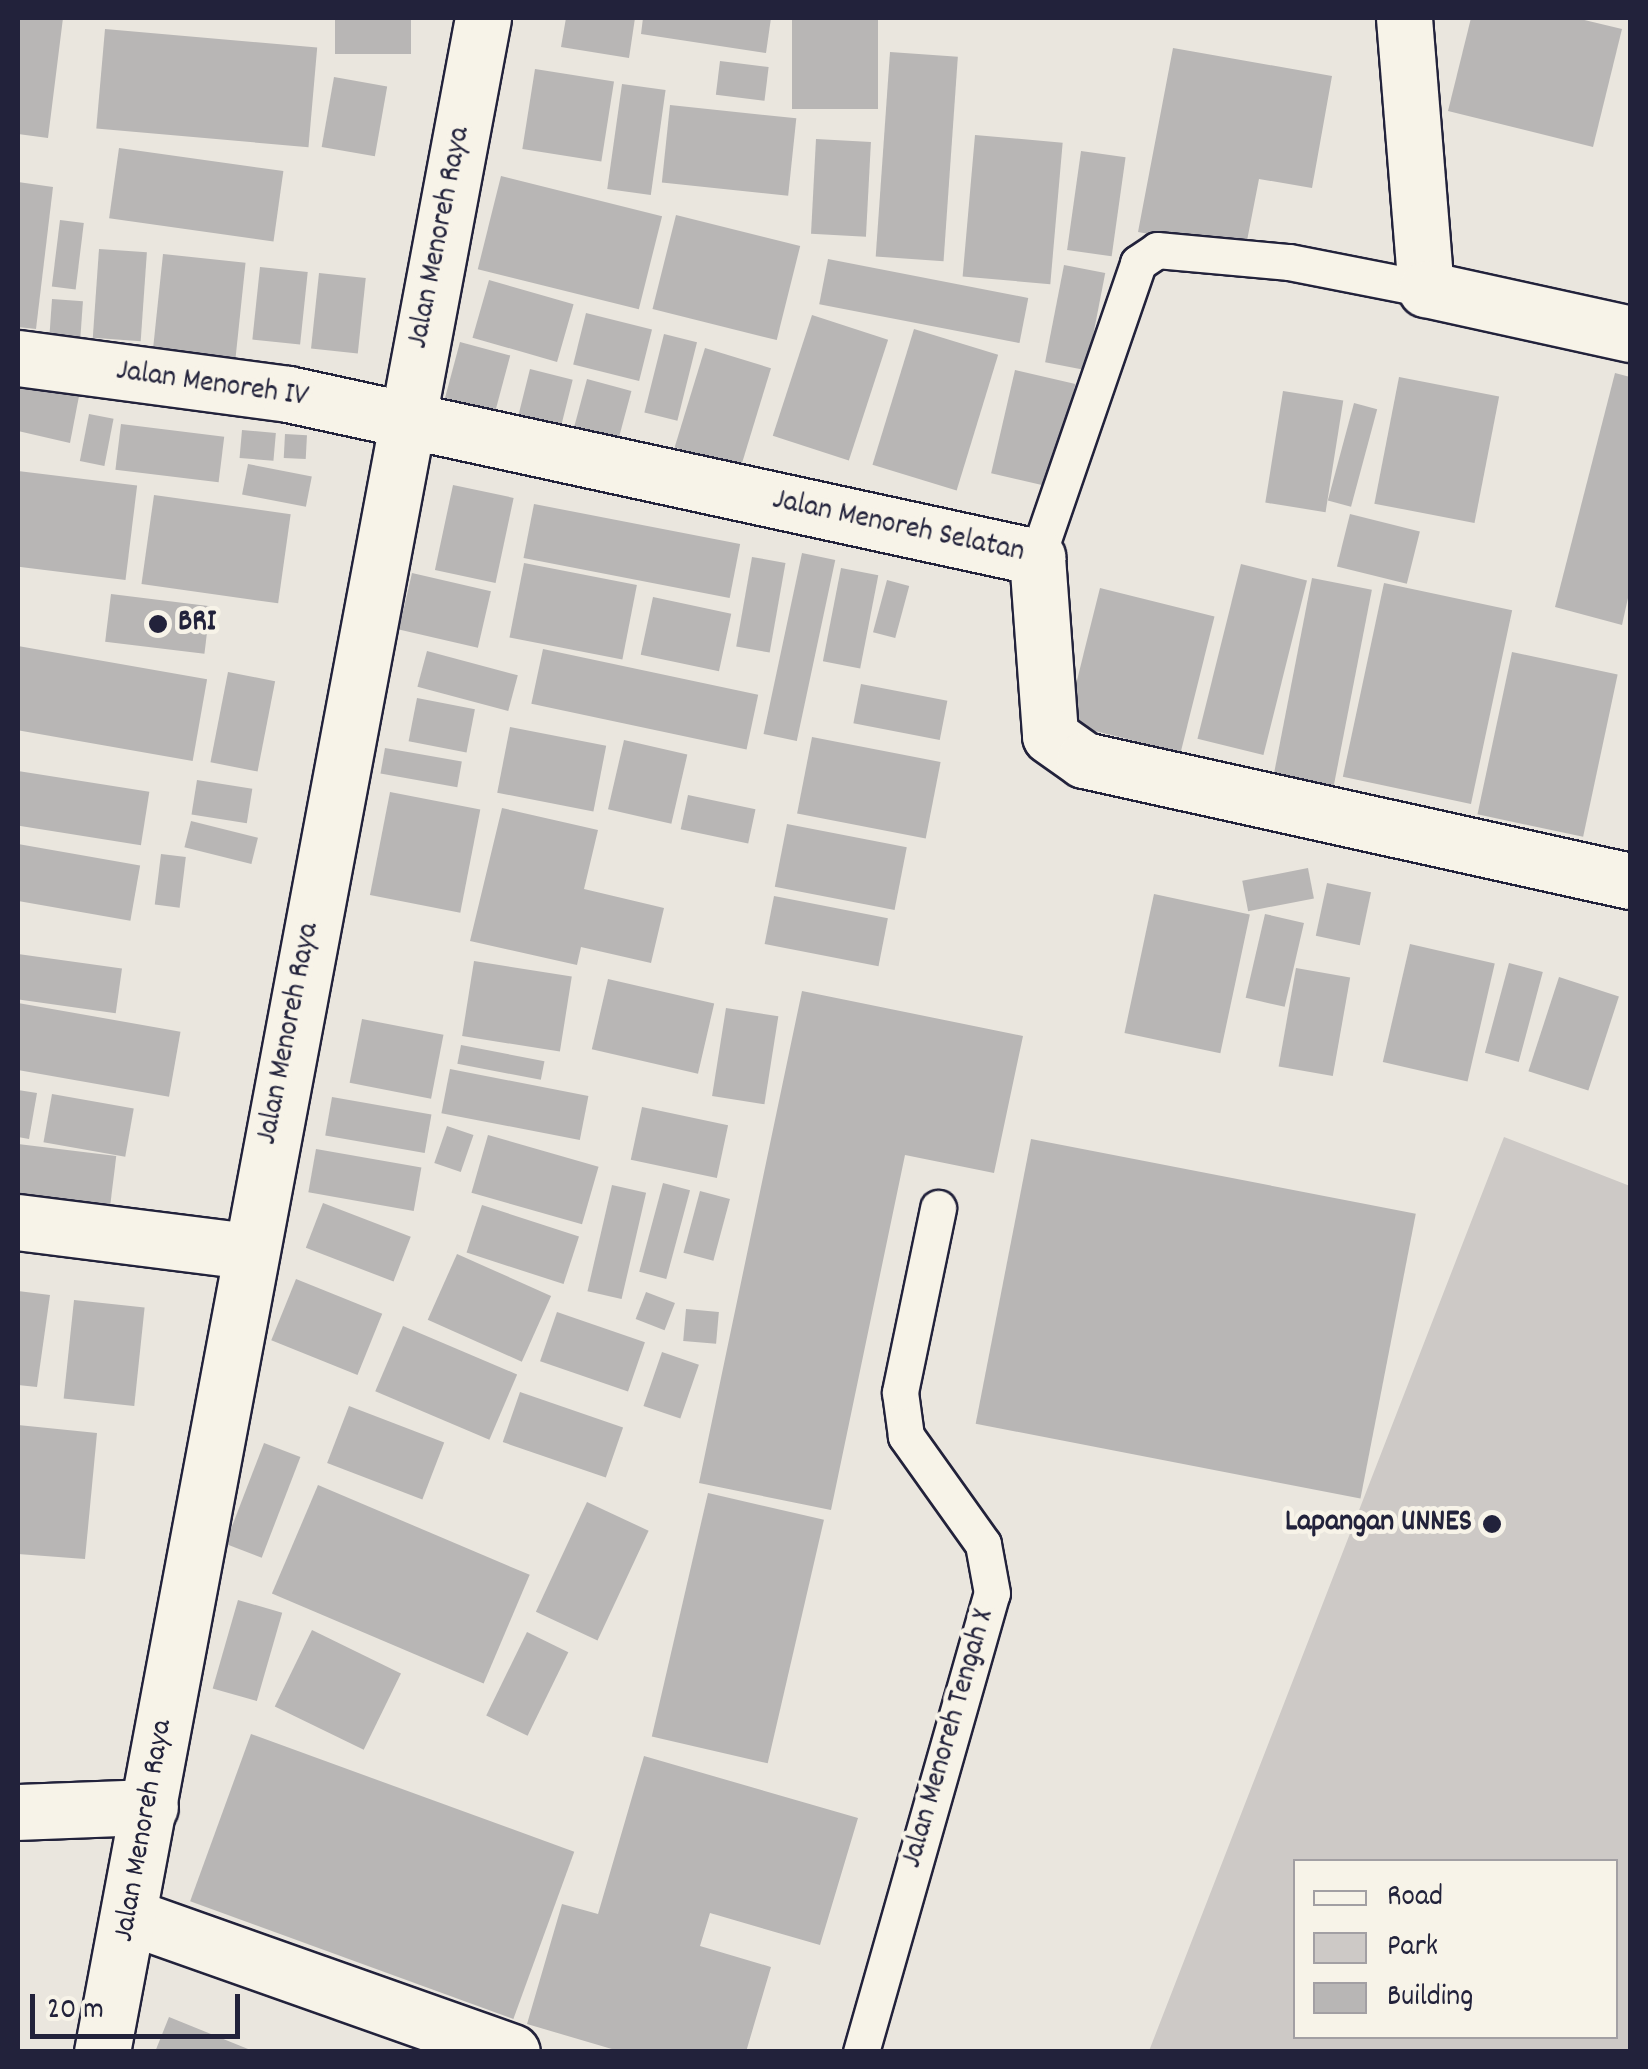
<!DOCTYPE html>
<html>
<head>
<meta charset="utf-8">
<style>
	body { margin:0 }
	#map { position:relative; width:1648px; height:2069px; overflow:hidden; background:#eae6de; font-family:Dekko,sans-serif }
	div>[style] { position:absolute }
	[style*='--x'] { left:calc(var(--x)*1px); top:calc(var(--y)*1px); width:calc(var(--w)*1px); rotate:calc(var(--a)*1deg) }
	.green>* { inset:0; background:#cdc9c6 }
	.building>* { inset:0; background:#b8b6b5; transform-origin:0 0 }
	.roads { filter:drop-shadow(2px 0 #22223b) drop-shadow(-2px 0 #22223b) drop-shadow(0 2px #22223b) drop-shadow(0 -2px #22223b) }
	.service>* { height:35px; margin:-17.5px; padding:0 17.5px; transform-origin:17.5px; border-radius:17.5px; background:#f7f3e8 }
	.minor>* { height:55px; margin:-27.5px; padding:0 27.5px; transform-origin:27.5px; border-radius:27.5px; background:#f7f3e8 }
	.secondary>* { height:55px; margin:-27.5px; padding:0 27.5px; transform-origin:27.5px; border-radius:27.5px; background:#f7f3e8 }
	.dots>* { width:28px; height:28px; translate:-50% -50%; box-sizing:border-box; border:5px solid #f7f3e8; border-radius:50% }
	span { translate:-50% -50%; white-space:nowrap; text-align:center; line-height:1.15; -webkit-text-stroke:9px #f7f3e8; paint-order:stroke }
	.street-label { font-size:30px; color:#22223b }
	.poi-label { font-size:30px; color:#22223b; font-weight:700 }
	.left { translate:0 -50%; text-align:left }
	.right { translate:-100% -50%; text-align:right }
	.frame { position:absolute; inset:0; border:20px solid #22223b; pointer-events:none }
	.legend { position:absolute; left:1293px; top:1859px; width:325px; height:180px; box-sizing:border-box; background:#f7f3e8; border:2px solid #a29fa3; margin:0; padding:12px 18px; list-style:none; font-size:30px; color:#22223b }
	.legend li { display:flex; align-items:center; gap:20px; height:50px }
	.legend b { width:50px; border:2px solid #a29fa3 }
	.scale { position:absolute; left:30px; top:1994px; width:210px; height:45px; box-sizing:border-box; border:5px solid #22223b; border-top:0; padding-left:12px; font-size:30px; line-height:35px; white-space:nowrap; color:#22223b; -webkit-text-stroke:8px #f7f3e8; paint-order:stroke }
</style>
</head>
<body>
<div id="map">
	<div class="green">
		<div style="clip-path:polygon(evenodd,1504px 1137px,1630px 1186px,1630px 2051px,1149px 2051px,1504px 1137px,1296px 1862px,1616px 1862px,1616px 2036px,1296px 2036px,1296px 1862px)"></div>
	</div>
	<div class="building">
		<div style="clip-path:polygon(18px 18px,63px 18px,48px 138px,18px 134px)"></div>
		<div style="left:335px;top:18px;width:76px;height:36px"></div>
		<div style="clip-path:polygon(566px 18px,635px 18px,629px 58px,561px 47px)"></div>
		<div style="clip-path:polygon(643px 18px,771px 18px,766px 53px,641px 34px)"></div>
		<div style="left:792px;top:18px;width:86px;height:91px"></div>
		<div style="clip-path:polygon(1471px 18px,1576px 18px,1622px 29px,1593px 147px,1448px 111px)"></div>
		<div style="left:105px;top:29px;width:213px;height:100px;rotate:5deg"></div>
		<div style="clip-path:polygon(1173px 48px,1332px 76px,1312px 188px,1259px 179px,1245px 251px,1138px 232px)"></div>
		<div style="left:890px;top:52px;width:68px;height:205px;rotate:4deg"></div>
		<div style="left:720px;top:61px;width:49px;height:34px;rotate:7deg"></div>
		<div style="left:535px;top:69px;width:80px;height:81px;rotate:9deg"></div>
		<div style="left:334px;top:77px;width:54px;height:71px;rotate:10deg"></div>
		<div style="left:622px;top:84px;width:44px;height:106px;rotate:8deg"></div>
		<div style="left:670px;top:105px;width:127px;height:78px;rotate:6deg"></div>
		<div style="left:975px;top:135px;width:88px;height:142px;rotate:5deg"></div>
		<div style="left:816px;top:139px;width:55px;height:95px;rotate:3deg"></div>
		<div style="left:119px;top:148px;width:166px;height:71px;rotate:8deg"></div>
		<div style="left:1081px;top:151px;width:45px;height:100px;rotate:8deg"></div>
		<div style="left:501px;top:176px;width:166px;height:96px;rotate:14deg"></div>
		<div style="clip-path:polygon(18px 182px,53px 187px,36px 329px,18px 327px)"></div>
		<div style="left:676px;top:215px;width:128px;height:97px;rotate:14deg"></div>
		<div style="left:60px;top:220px;width:24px;height:67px;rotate:7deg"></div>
		<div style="left:99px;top:249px;width:48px;height:89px;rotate:4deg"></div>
		<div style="left:163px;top:254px;width:83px;height:100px;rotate:6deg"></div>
		<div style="left:828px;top:259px;width:204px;height:46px;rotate:11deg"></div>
		<div style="left:1064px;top:265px;width:42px;height:99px;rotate:11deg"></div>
		<div style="left:260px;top:267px;width:48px;height:73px;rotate:6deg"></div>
		<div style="left:319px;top:273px;width:47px;height:76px;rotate:6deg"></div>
		<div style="left:489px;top:280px;width:88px;height:60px;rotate:16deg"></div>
		<div style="left:52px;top:299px;width:31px;height:46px;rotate:4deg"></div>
		<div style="left:586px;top:313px;width:68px;height:53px;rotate:14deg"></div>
		<div style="left:812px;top:315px;width:80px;height:127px;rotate:18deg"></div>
		<div style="left:914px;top:329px;width:88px;height:142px;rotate:17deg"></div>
		<div style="left:664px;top:334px;width:34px;height:81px;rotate:14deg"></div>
		<div style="left:460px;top:342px;width:52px;height:75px;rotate:15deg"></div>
		<div style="left:705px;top:348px;width:69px;height:104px;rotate:17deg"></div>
		<div style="left:530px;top:369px;width:44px;height:74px;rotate:14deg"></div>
		<div style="left:1015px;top:370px;width:62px;height:106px;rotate:13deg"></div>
		<div style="clip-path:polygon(1615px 373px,1630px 377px,1630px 589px,1622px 625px,1555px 607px)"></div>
		<div style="left:1399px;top:377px;width:102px;height:129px;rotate:11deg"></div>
		<div style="left:587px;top:379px;width:46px;height:62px;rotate:15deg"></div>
		<div style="clip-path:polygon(18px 382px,79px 396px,70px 443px,18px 431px)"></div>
		<div style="left:1283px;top:391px;width:61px;height:113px;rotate:9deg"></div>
		<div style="left:1354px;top:403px;width:24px;height:101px;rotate:15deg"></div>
		<div style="left:89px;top:414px;width:25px;height:48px;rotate:11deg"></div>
		<div style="left:121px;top:424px;width:104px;height:46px;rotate:7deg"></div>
		<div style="left:242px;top:430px;width:34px;height:28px;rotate:5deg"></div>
		<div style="left:285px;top:434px;width:22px;height:24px;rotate:3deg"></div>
		<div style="left:248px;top:464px;width:65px;height:31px;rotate:11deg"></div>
		<div style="left:18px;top:471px;width:120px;height:95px;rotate:7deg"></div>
		<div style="left:453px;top:485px;width:62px;height:87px;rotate:12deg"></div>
		<div style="left:154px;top:495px;width:138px;height:90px;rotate:8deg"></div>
		<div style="left:534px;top:504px;width:210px;height:55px;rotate:11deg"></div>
		<div style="left:1350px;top:514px;width:72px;height:54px;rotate:14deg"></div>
		<div style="left:802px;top:553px;width:34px;height:185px;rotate:12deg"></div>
		<div style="left:752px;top:557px;width:34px;height:91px;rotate:10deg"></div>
		<div style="left:524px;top:563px;width:115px;height:76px;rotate:11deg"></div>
		<div style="left:1241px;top:564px;width:68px;height:180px;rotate:14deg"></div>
		<div style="left:841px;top:568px;width:38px;height:95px;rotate:11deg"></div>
		<div style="left:412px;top:573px;width:81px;height:58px;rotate:13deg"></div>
		<div style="left:1312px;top:578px;width:61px;height:208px;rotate:11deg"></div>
		<div style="left:887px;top:580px;width:23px;height:54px;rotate:15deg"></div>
		<div style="left:1384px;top:583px;width:131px;height:198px;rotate:12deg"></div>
		<div style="left:1100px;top:588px;width:118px;height:140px;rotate:14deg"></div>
		<div style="left:111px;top:594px;width:100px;height:48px;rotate:7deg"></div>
		<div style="left:653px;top:597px;width:80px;height:59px;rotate:12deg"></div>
		<div style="left:18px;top:646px;width:192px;height:83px;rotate:10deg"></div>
		<div style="left:543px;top:649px;width:220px;height:56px;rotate:12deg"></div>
		<div style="left:427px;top:651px;width:94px;height:37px;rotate:15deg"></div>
		<div style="left:1512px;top:652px;width:108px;height:166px;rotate:12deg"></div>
		<div style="left:228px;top:672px;width:48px;height:92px;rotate:11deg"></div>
		<div style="left:861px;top:684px;width:88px;height:40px;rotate:11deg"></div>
		<div style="left:417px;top:698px;width:59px;height:44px;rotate:11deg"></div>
		<div style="left:510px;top:727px;width:98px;height:67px;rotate:11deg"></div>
		<div style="left:812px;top:737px;width:131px;height:78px;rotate:11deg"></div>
		<div style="left:624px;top:740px;width:65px;height:71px;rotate:13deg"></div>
		<div style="left:385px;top:748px;width:78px;height:26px;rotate:10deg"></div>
		<div style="left:18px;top:771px;width:133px;height:54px;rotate:9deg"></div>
		<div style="left:197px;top:780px;width:56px;height:35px;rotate:9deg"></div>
		<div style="left:390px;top:792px;width:92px;height:105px;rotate:11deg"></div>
		<div style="left:688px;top:795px;width:69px;height:35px;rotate:12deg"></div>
		<div style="clip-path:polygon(502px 808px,598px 830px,584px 889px,664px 908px,651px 963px,581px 947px,577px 965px,470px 941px)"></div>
		<div style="left:191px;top:821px;width:69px;height:27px;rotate:14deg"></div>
		<div style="left:787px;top:824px;width:122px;height:64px;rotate:11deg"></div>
		<div style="left:18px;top:844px;width:124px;height:56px;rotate:10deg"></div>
		<div style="left:161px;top:854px;width:25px;height:51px;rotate:7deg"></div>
		<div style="left:1308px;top:868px;width:31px;height:67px;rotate:79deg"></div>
		<div style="left:1327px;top:883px;width:45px;height:54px;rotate:12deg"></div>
		<div style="left:1154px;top:894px;width:98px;height:142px;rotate:12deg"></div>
		<div style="left:774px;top:896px;width:116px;height:49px;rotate:11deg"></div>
		<div style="left:1265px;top:914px;width:40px;height:86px;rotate:13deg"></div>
		<div style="left:1410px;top:944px;width:87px;height:121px;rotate:13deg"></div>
		<div style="left:18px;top:954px;width:105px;height:45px;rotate:8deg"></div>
		<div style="left:474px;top:961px;width:99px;height:76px;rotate:9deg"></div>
		<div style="left:1509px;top:963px;width:35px;height:93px;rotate:15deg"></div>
		<div style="left:1296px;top:968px;width:55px;height:100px;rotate:10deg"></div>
		<div style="left:1559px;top:977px;width:63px;height:99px;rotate:18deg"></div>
		<div style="left:608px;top:979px;width:109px;height:72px;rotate:13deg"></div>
		<div style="clip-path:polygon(802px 991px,1023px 1036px,994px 1173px,905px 1155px,831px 1510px,699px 1483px)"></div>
		<div style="left:18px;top:1003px;width:165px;height:66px;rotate:10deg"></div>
		<div style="left:726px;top:1008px;width:53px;height:89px;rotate:9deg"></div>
		<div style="left:362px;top:1019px;width:83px;height:65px;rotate:11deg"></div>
		<div style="left:461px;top:1045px;width:85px;height:19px;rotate:11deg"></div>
		<div style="left:450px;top:1069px;width:141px;height:45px;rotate:11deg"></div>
		<div style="clip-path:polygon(18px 1090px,37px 1093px,29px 1139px,18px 1137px)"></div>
		<div style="left:52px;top:1094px;width:83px;height:49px;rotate:10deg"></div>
		<div style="left:332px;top:1097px;width:101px;height:39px;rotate:10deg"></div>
		<div style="left:642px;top:1107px;width:88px;height:54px;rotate:12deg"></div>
		<div style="left:447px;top:1126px;width:28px;height:39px;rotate:19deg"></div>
		<div style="left:488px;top:1135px;width:115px;height:60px;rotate:16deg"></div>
		<div style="left:1031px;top:1139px;width:392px;height:290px;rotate:11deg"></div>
		<div style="left:18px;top:1144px;width:99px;height:61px;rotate:7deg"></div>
		<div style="left:316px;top:1149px;width:107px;height:44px;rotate:10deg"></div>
		<div style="left:663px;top:1183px;width:28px;height:92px;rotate:15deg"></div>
		<div style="left:612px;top:1185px;width:35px;height:109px;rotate:13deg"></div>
		<div style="left:700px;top:1191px;width:31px;height:64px;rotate:15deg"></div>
		<div style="left:323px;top:1203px;width:94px;height:48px;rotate:21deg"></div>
		<div style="left:482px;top:1205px;width:102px;height:50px;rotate:18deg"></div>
		<div style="left:457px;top:1254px;width:103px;height:72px;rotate:24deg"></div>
		<div style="left:296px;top:1279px;width:93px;height:66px;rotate:22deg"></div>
		<div style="clip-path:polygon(18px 1291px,50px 1295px,37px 1387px,18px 1385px)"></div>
		<div style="left:646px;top:1292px;width:31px;height:29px;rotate:21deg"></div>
		<div style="left:74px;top:1300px;width:71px;height:99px;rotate:6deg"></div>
		<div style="left:686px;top:1309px;width:33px;height:32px;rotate:5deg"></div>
		<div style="left:557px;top:1312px;width:93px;height:52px;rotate:19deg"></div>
		<div style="left:403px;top:1326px;width:124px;height:71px;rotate:23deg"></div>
		<div style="left:662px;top:1352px;width:39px;height:57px;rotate:19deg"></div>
		<div style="left:520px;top:1392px;width:109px;height:53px;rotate:19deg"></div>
		<div style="left:349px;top:1406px;width:102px;height:61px;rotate:21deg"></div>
		<div style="clip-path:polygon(18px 1425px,97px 1433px,85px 1559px,18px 1554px)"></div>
		<div style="left:264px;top:1443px;width:39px;height:108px;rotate:21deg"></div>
		<div style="left:318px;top:1485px;width:230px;height:118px;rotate:23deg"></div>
		<div style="left:708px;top:1493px;width:119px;height:250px;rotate:13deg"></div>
		<div style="left:587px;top:1502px;width:68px;height:121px;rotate:25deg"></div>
		<div style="left:238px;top:1600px;width:46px;height:92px;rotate:16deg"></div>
		<div style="left:312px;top:1630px;width:99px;height:85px;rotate:26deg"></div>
		<div style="left:527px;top:1632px;width:46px;height:93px;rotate:26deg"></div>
		<div style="left:251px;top:1734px;width:344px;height:178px;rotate:20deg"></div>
		<div style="clip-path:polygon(644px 1756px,858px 1818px,820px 1945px,710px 1913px,700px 1946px,771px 1967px,746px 2052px,622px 2052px,527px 2024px,562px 1904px,598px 1914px)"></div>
		<div style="clip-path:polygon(169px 2017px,253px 2051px,253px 2052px,155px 2052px)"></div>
	</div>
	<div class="roads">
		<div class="service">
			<div style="--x:1037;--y:557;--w:311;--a:-71"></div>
			<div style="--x:1138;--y:263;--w:23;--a:-34"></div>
			<div style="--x:1157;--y:250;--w:133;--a:5.2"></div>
			<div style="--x:1289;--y:262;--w:140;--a:11.1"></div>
			<div style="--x:861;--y:2052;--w:477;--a:-74.1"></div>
			<div style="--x:992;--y:1593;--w:50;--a:-100.4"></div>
			<div style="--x:983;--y:1544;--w:133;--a:-125.5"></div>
			<div style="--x:906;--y:1436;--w:44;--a:-97.8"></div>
			<div style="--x:900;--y:1392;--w:188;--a:-78.3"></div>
		</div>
		<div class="minor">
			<div style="--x:1404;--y:18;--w:272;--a:85.4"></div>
			<div style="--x:1426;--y:289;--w:209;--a:12.4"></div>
			<div style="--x:18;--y:358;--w:272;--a:7.6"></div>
			<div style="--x:288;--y:394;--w:767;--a:12.28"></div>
			<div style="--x:1037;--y:557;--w:179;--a:85.8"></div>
			<div style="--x:1050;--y:736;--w:42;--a:35.2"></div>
			<div style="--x:1084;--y:760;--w:559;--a:12.5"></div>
			<div style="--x:18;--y:1222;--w:233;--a:7.2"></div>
			<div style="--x:18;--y:1812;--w:132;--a:-2.2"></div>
			<div style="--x:131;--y:1917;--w:404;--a:19.5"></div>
		</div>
		<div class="secondary">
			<div style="--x:102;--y:2052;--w:2069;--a:-79.39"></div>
		</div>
	</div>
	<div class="dots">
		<div style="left:158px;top:624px;background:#22223b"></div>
		<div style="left:1492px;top:1524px;background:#22223b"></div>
	</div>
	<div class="street-label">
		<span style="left:441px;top:238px;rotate:-79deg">Jalan Menoreh Raya</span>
		<span style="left:212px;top:386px;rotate:8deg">Jalan Menoreh IV</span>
		<span style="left:898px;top:528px;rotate:12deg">Jalan Menoreh Selatan</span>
		<span style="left:290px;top:1034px;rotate:-79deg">Jalan Menoreh Raya</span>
		<span style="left:950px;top:1739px;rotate:-74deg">Jalan Menoreh Tengah X</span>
		<span style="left:145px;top:1831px;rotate:-80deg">Jalan Menoreh Raya</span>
	</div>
	<div class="poi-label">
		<span class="left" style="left:178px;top:624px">BRI</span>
		<span class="right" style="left:1472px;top:1524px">Lapangan UNNES</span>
	</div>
	<div class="frame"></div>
	<ul class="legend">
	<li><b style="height:12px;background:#f7f3e8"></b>Road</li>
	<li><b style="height:28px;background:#cdc9c6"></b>Park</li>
	<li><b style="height:28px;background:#b8b6b5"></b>Building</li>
	</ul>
	<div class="scale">20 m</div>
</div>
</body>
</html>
